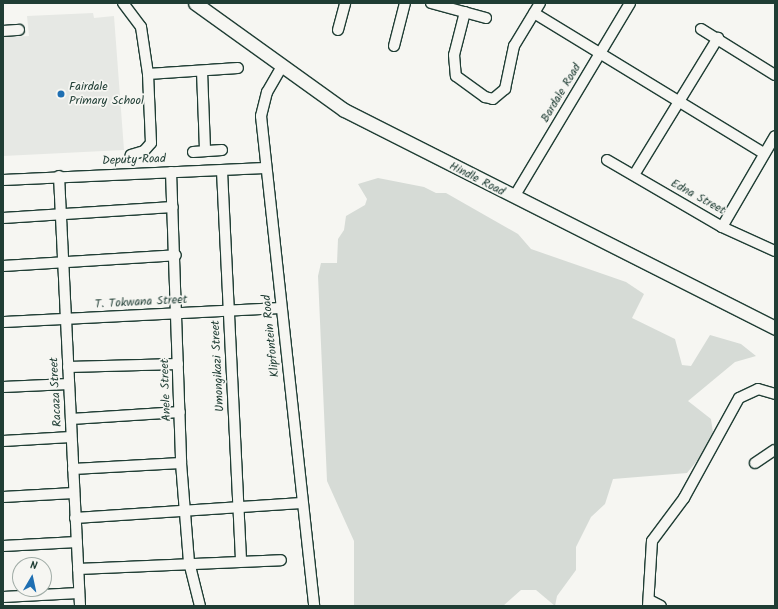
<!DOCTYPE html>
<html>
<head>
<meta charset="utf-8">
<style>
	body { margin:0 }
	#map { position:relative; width:778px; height:609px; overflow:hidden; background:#f6f6f2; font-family:Kalam,sans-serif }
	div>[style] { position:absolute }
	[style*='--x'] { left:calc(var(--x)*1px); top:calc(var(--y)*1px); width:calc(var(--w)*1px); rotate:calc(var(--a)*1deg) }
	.built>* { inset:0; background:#e6e8e4 }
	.green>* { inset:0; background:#d6dbd6 }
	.roads { filter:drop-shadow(1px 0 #1f3d34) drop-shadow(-1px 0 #1f3d34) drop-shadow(0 1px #1f3d34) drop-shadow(0 -1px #1f3d34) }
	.minor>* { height:10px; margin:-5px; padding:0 5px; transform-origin:5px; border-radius:5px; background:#f6f6f2 }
	.major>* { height:13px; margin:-6.5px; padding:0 6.5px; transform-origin:6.5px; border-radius:6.5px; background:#f6f6f2 }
	.dots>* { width:11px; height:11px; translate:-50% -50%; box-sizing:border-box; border:2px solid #f6f6f2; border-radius:50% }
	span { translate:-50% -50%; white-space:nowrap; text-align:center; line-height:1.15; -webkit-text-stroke:3.5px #f6f6f2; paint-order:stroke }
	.poi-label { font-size:12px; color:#1f3d34 }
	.left { translate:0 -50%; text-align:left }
	.street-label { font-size:12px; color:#1f3d34 }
	.frame { position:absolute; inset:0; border:4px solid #1f3d34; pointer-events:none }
	.north { position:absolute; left:12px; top:557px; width:40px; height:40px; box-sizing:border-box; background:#f6f6f2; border:1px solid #a0aca6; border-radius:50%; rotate:9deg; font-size:11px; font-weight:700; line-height:16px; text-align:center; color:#1f3d34 }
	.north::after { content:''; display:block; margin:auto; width:14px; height:18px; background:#1f6fb2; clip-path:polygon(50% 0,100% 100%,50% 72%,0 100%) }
</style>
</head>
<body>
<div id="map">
	<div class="built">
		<div style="clip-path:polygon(93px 13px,94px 18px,114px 16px,124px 150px,3px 156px,3px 37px,29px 36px,27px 16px)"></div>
	</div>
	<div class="green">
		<div style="clip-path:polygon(378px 178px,424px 187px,436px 193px,446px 193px,518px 234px,531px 249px,626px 282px,644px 294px,632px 318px,675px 339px,682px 365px,691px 366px,710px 335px,741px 344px,756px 356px,735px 362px,688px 401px,711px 419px,714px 440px,687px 473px,613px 479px,605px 504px,591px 517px,576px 547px,576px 570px,557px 596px,555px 606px,536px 590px,521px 590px,503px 606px,354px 606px,354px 541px,327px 481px,318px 276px,321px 263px,337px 263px,338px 239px,344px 230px,346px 216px,365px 205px,367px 199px,358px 184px)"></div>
	</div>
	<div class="roads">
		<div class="minor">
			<div style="--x:123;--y:3;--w:30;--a:53"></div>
			<div style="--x:141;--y:27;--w:48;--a:81.5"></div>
			<div style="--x:148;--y:74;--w:69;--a:87.5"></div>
			<div style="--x:151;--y:143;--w:11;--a:131"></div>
			<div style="--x:144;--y:151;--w:14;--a:163"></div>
			<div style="--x:431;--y:3;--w:57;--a:15.3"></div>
			<div style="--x:465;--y:12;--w:44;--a:104.3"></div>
			<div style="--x:454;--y:55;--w:21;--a:85"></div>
			<div style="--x:456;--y:76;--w:36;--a:36"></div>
			<div style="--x:485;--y:97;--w:8;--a:14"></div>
			<div style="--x:493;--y:99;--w:16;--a:-40"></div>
			<div style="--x:505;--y:89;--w:44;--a:-78.2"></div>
			<div style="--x:514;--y:46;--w:50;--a:-58.8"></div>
			<div style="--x:534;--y:13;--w:268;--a:31.4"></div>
			<div style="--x:701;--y:29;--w:87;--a:31.9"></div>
			<div style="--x:338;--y:30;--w:28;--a:-75"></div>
			<div style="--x:3;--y:31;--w:16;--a:-4"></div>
			<div style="--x:394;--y:46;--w:44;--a:-75.7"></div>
			<div style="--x:281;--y:68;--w:28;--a:120"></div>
			<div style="--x:267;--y:92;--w:25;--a:104"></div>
			<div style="--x:261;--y:116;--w:493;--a:83.8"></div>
			<div style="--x:202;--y:71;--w:79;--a:87.8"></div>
			<div style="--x:148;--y:74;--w:90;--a:-3.8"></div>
			<div style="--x:193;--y:152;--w:29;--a:-4"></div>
			<div style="--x:607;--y:160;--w:133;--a:30.2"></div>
			<div style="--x:722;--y:227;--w:105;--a:-59.8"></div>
			<div style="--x:222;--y:171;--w:389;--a:87.2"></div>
			<div style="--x:171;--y:172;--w:291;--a:88"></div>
			<div style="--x:181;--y:463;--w:99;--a:85.4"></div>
			<div style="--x:189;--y:562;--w:45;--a:76"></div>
			<div style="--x:634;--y:175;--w:161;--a:-58.5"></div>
			<div style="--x:59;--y:176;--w:431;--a:87.2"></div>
			<div style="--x:3;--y:180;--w:262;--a:-2.6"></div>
			<div style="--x:514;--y:197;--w:226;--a:-59.1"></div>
			<div style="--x:3;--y:218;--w:170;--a:-3.7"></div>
			<div style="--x:722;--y:227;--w:58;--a:24.4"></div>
			<div style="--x:3;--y:266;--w:173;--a:-3.6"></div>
			<div style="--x:3;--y:322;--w:278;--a:-2.9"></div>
			<div style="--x:68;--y:367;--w:110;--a:-1.6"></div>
			<div style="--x:3;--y:387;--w:66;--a:-2.6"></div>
			<div style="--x:71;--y:419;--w:109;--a:-3.7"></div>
			<div style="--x:3;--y:441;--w:68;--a:-3.4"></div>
			<div style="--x:755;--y:463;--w:23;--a:-34"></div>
			<div style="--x:73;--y:469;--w:108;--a:-3.2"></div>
			<div style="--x:3;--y:497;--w:71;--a:-3.2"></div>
			<div style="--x:75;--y:518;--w:227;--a:-3.8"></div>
			<div style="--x:3;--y:546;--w:74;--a:-3.1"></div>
			<div style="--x:78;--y:569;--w:203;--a:-2.5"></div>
			<div style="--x:3;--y:597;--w:76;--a:-3"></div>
			<div style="--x:651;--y:601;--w:11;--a:27"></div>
			<div style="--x:648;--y:606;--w:65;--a:-86.5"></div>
			<div style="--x:652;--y:541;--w:54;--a:-53.3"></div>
			<div style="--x:684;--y:498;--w:114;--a:-61.2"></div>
			<div style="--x:739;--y:398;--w:21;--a:-25"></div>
			<div style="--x:758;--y:389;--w:18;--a:16"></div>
		</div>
		<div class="major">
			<div style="--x:195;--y:3;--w:183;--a:35.7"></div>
			<div style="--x:344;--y:110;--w:483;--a:26.8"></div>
		</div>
	</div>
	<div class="dots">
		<div style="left:61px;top:94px;background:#1f6fb2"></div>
	</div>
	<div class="poi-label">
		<span class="left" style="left:69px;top:94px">Fairdale<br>Primary School</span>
	</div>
	<div class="street-label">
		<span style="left:561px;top:93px;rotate:-59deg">Bardale Road</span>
		<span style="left:134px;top:160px;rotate:-2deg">Deputy Road</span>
		<span style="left:477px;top:179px;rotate:27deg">Hindle Road</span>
		<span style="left:698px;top:197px;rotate:29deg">Edna Street</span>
		<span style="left:141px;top:302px;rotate:-3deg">T. Tokwana Street</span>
		<span style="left:271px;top:336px;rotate:-96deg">Klipfontein Road</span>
		<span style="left:218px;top:366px;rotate:-93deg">Umongikazi Street</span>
		<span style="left:166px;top:390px;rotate:-92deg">Anele Street</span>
		<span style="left:56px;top:392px;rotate:-93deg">Racaza Street</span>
	</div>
	<div class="frame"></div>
	<div class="north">N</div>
</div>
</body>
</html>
